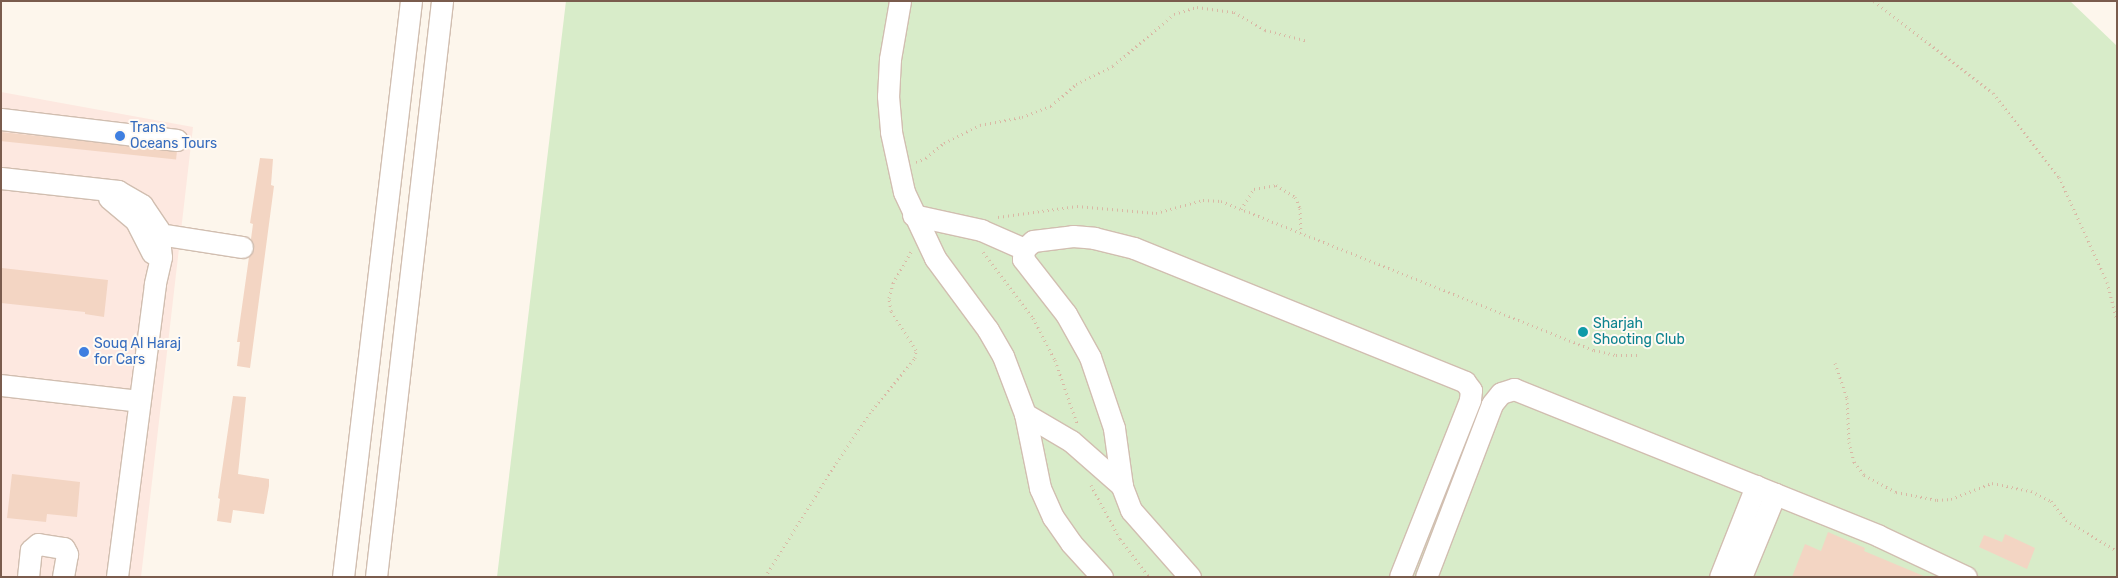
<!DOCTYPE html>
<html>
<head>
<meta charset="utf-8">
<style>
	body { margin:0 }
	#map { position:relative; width:2118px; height:578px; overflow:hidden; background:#fdf6ec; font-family:Rubik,sans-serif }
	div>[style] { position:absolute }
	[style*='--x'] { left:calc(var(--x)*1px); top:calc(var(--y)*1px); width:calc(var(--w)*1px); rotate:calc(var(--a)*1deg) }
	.commercial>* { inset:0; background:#fde8e0 }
	.green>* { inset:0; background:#d8ecc9 }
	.building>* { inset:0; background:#f3d5c3; transform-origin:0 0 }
	.path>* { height:3px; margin-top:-1.5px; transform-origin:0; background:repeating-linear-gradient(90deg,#d9b8a5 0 1px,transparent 0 5px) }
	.roads { filter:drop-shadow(1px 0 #d1beb0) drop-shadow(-1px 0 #d1beb0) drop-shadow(0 1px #d1beb0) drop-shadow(0 -1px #d1beb0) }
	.minor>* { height:21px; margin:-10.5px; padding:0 10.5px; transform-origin:10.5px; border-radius:10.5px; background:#fff }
	.dots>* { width:14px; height:14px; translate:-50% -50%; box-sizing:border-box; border:2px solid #fffaf3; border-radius:50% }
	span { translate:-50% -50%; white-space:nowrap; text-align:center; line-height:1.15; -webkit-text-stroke:4px #fffaf3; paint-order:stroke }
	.shop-label { font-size:14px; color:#366cbe }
	.left { translate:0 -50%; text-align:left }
	.culture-label { font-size:14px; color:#0d838f }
	.frame { position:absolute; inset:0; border:2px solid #7a5c4d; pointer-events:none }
</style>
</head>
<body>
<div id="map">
	<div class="commercial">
		<div style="clip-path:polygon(1px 92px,193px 127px,141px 577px,1px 577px)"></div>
	</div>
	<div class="green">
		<div style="clip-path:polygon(566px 1px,2070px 1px,2117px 46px,2117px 577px,497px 577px)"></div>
	</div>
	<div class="building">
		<div style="left:1px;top:132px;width:177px;height:9px;rotate:6deg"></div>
		<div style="clip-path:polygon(260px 158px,273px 159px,271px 185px,274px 186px,250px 368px,237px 366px,240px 342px,237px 342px,249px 257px,254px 248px,251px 239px,253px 224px,250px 223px)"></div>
		<div style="clip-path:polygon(2px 268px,108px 280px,104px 317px,85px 314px,85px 312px,1px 303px)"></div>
		<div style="clip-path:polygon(233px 396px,246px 397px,238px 474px,269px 479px,269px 486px,264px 514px,233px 510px,231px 523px,217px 521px,220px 499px,218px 498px)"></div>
		<div style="clip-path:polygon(12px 474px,80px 482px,77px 517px,47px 514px,46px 522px,7px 518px)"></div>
		<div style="clip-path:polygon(1828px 532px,1865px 548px,1864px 551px,1926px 577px,1792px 577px,1805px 544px,1821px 551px)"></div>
		<div style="clip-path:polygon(2005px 534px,2035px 548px,2027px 569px,1979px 547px,1984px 535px,2002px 542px)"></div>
	</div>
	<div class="path">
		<div style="--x:1874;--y:1;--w:150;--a:37.7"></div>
		<div style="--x:1993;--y:93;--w:107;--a:51.8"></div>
		<div style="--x:2059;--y:177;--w:115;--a:65.4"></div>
		<div style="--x:2107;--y:282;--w:40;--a:75.6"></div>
		<div style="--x:916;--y:162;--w:11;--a:-22"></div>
		<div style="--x:926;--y:158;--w:23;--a:-40"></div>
		<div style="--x:944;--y:143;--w:40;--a:-26.6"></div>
		<div style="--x:980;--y:125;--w:43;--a:-10.8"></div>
		<div style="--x:1022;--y:117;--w:31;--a:-21"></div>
		<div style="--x:1051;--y:106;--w:33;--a:-41"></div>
		<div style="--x:1076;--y:84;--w:41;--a:-25.9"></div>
		<div style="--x:1113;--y:66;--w:80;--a:-40.4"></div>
		<div style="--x:1174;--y:14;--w:24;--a:-17"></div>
		<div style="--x:1197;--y:7;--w:37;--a:8"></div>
		<div style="--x:1234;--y:12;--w:36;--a:30"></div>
		<div style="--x:1265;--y:30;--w:44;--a:14.3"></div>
		<div style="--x:1241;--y:209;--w:24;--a:-57"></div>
		<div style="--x:1254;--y:189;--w:22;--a:-10"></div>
		<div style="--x:1276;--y:185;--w:22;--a:32"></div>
		<div style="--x:1295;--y:197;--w:12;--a:66"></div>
		<div style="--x:1300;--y:208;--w:25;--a:88"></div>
		<div style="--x:998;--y:217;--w:80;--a:-7.9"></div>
		<div style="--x:1077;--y:206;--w:79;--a:5.1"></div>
		<div style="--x:1156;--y:213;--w:49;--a:-15.5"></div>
		<div style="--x:1203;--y:200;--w:18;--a:3"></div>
		<div style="--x:1221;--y:201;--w:402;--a:21.8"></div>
		<div style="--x:1594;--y:350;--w:23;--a:13"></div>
		<div style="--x:1616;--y:355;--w:23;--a:0"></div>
		<div style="--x:983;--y:252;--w:83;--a:52.9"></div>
		<div style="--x:1033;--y:318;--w:47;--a:62.4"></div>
		<div style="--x:1055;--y:360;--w:67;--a:70.8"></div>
		<div style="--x:1835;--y:363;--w:37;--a:71"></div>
		<div style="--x:1847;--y:398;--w:44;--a:87.4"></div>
		<div style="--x:1849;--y:442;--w:21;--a:76"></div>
		<div style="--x:1854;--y:462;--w:16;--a:52"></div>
		<div style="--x:1864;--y:475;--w:36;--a:28"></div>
		<div style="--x:1896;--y:492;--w:42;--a:11"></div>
		<div style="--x:1937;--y:500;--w:14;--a:-4"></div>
		<div style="--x:1951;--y:499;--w:44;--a:-21.3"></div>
		<div style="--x:1992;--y:483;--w:40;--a:12"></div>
		<div style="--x:2031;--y:491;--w:22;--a:27"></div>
		<div style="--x:2051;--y:501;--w:24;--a:52"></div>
		<div style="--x:2066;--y:520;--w:60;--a:31.3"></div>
		<div style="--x:1091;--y:485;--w:61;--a:61.8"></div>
		<div style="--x:1120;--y:539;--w:48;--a:52.7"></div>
		<div style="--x:765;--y:577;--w:134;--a:-58.1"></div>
		<div style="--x:836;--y:463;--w:64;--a:-55.8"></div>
		<div style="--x:872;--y:410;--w:67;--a:-50.4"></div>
		<div style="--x:915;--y:358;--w:8;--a:-83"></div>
		<div style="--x:916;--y:350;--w:46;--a:-122.7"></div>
		<div style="--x:891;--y:311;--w:13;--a:-99"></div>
		<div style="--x:889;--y:298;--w:16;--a:-75"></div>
		<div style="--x:893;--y:283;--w:38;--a:-60"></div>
	</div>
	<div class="roads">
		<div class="minor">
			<div style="--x:900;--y:1;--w:59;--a:99.8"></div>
			<div style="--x:890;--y:59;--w:37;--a:93"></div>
			<div style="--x:888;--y:96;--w:36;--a:85"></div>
			<div style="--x:891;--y:132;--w:61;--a:77.8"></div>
			<div style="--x:904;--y:192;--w:73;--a:64.8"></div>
			<div style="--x:935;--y:258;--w:89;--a:53.6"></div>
			<div style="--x:988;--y:330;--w:30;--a:60"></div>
			<div style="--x:1003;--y:356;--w:62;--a:69.2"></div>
			<div style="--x:1025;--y:414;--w:76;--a:78.5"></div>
			<div style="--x:1040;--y:488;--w:32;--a:66"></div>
			<div style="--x:1053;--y:517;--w:32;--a:55"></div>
			<div style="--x:1071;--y:543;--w:46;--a:47.6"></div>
			<div style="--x:1;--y:119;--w:177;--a:6.8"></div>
			<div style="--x:1;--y:178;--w:118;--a:6.3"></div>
			<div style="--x:118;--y:191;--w:28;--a:30"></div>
			<div style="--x:142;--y:205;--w:29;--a:56"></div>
			<div style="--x:158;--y:229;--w:28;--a:84"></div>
			<div style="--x:161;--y:257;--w:28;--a:103"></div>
			<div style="--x:155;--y:284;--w:295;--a:97.4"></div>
			<div style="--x:109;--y:198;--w:35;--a:40"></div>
			<div style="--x:136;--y:221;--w:36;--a:63"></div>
			<div style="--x:913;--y:215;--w:70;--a:12.4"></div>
			<div style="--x:981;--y:230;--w:47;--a:23.8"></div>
			<div style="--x:159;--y:234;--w:84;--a:8.9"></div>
			<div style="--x:1;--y:385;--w:139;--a:6.6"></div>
			<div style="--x:1025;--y:414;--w:53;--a:30.4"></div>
			<div style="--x:1071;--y:441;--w:68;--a:41.4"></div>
			<div style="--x:28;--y:577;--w:27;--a:-84"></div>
			<div style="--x:31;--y:550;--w:9;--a:-41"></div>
			<div style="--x:38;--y:544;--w:26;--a:9"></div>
			<div style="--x:64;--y:548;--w:7;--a:63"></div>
			<div style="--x:67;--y:554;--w:23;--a:100"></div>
			<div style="--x:343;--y:577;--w:580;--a:-83.27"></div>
			<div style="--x:376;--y:577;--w:580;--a:-83.46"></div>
			<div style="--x:1190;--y:577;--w:89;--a:-131.4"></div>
			<div style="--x:1131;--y:510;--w:26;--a:-111"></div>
			<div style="--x:1122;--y:486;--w:59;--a:-97.9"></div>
			<div style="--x:1114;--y:428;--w:75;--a:-108.7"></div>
			<div style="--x:1090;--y:357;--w:49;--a:-119.2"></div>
			<div style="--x:1066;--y:314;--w:70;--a:-128"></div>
			<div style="--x:1023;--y:259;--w:10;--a:-84"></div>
			<div style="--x:1024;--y:249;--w:12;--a:-42"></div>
			<div style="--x:1033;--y:241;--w:40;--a:-7.1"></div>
			<div style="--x:1073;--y:236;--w:21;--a:5"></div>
			<div style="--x:1094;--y:238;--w:41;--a:14"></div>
			<div style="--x:1134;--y:248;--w:357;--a:22"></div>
			<div style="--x:1465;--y:382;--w:10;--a:53"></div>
			<div style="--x:1471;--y:390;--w:10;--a:96"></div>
			<div style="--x:1470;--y:400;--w:190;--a:111.6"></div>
			<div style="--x:1426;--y:577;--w:185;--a:-69.1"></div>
			<div style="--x:1492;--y:404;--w:14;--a:-51"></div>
			<div style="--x:1501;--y:393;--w:14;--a:-17"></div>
			<div style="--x:1514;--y:389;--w:393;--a:21.9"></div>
			<div style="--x:1879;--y:536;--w:96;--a:25.2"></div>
			<div style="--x:1720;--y:577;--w:98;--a:-68.4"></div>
			<div style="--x:1741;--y:577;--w:90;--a:-67.7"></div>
		</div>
	</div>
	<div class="dots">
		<div style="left:120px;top:136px;background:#3f7fe0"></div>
		<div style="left:1583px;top:332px;background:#0f9aa8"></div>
		<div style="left:84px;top:352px;background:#3f7fe0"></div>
	</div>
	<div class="shop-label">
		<span class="left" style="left:130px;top:136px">Trans<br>Oceans Tours</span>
		<span class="left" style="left:94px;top:352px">Souq Al Haraj<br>for Cars</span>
	</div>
	<div class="culture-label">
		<span class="left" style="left:1593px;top:332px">Sharjah<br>Shooting Club</span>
	</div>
	<div class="frame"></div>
</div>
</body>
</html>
